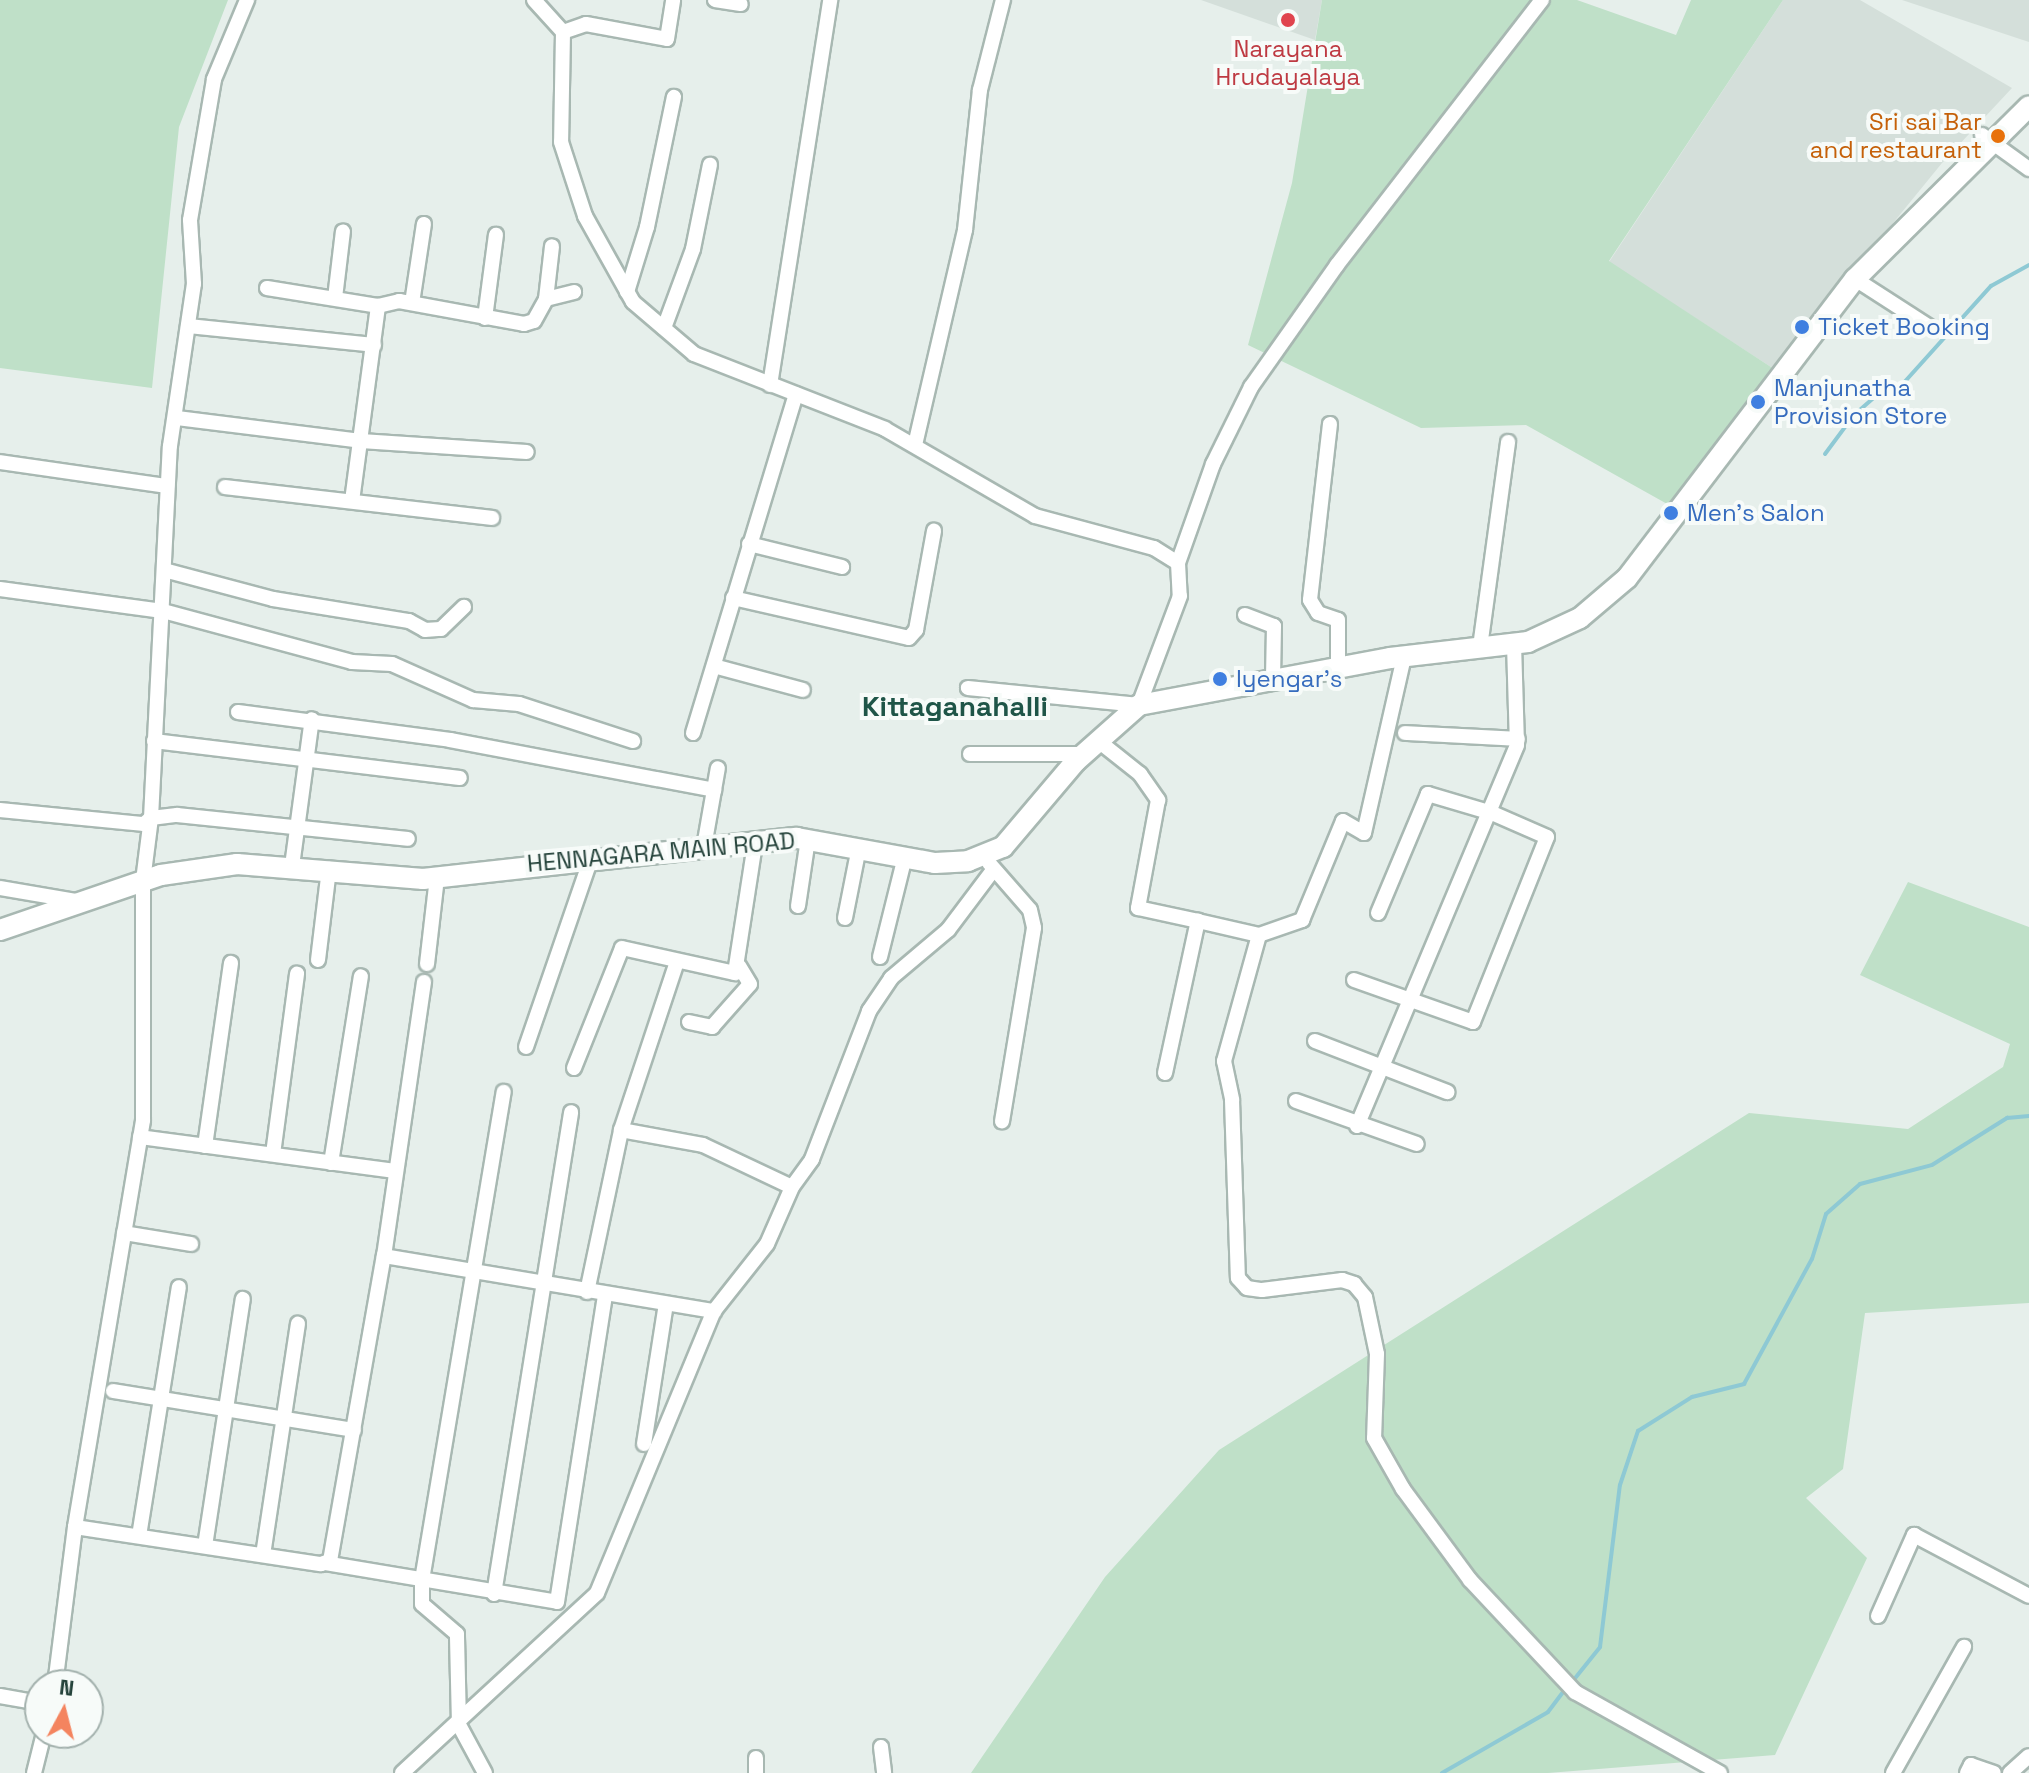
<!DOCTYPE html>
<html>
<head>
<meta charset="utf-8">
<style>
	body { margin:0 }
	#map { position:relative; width:2029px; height:1773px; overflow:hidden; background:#e6efeb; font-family:"Space Grotesk",sans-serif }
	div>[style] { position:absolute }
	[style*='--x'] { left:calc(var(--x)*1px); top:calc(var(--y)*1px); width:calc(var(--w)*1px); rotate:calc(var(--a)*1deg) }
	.built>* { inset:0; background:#d4dfda }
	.green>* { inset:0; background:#bfe0c8 }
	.stream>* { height:4px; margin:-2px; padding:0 2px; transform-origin:2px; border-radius:2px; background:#8ec9d4 }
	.roads { filter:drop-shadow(2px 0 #a8b8b2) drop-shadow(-2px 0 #a8b8b2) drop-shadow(0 2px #a8b8b2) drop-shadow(0 -2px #a8b8b2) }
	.street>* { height:14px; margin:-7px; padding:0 7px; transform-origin:7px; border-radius:7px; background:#fff }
	.secondary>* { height:20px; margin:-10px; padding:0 10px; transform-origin:10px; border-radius:10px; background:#fff }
	.dots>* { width:22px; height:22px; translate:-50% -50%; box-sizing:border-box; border:4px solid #f7fbf9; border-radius:50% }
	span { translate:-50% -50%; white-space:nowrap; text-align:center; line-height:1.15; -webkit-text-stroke:8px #f7fbf9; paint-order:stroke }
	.health-label { font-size:24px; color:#be3a42 }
	.food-label { font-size:24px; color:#c56008 }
	.right { translate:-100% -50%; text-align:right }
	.shop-label { font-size:24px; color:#366cbe }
	.left { translate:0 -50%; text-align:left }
	.street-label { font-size:24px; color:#24423a }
	.quarter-label { font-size:28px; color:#1f5548; font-weight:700 }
	.north { position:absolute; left:24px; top:1669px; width:80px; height:80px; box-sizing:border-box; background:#f7fbf9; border:2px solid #a3b1ad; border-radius:50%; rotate:7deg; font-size:22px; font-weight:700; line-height:32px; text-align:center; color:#24423a }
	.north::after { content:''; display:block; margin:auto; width:28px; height:36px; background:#f4845f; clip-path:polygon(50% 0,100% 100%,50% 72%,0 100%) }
</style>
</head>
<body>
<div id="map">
	<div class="built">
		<div style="clip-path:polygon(1201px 0,1322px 0,1315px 40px)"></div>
		<div style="clip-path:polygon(1783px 0,1860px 0,2012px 88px,1942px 163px,1774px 369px,1609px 262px)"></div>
		<div style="clip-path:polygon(1902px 0,2029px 0,2029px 42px)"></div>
	</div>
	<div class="green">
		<div style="clip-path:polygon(0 0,228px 0,179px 127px,152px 388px,0 368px)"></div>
		<div style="clip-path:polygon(1322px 0,1577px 0,1676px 35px,1691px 0,1783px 0,1609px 261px,1774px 369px,1669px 505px,1526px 425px,1421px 428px,1248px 345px,1292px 183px)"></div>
		<div style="clip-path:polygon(1908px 882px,2029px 927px,2029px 1303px,1865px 1313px,1843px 1469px,1806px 1498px,1867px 1558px,1775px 1755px,1548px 1773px,971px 1773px,1105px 1577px,1219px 1450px,1749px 1113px,1908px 1129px,2003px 1067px,2010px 1044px,1860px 975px)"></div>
	</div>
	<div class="stream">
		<div style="--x:1825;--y:454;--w:49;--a:-53.4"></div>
		<div style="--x:1854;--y:415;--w:30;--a:-41"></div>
		<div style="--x:1877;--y:395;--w:24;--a:-19"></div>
		<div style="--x:1900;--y:387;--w:136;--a:-48"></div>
		<div style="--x:1991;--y:286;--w:43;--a:-28.9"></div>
		<div style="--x:1572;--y:1682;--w:45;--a:-51.3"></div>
		<div style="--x:1600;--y:1647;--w:163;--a:-83"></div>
		<div style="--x:1620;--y:1485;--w:57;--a:-71.6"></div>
		<div style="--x:1638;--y:1431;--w:64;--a:-32.2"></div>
		<div style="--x:1692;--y:1397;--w:54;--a:-14"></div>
		<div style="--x:1744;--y:1384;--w:142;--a:-61.5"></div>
		<div style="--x:1812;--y:1259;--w:47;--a:-72.7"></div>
		<div style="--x:1826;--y:1214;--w:45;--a:-41.4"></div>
		<div style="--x:1860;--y:1184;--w:74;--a:-14.8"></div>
		<div style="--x:1932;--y:1165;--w:89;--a:-32.1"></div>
		<div style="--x:2007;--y:1118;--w:22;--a:-5"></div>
		<div style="--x:1442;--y:1773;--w:122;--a:-29.9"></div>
		<div style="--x:1548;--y:1712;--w:30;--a:-53"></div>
	</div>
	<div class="roads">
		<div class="street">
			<div style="--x:534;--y:0;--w:43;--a:47.8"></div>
			<div style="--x:563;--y:32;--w:110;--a:91"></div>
			<div style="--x:561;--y:142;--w:78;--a:72"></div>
			<div style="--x:585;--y:216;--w:98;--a:60.8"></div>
			<div style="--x:633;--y:302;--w:80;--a:40.4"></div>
			<div style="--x:694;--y:354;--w:205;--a:21.4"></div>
			<div style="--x:885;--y:429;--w:173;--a:30.1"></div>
			<div style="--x:1035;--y:516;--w:123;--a:15.1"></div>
			<div style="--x:1154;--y:548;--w:28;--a:32"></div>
			<div style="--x:1178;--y:563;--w:33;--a:87"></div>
			<div style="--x:1180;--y:596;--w:116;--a:110.6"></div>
			<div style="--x:1139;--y:705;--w:172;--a:-174.3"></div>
			<div style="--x:715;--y:0;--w:26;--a:9"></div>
			<div style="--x:563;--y:32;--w:24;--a:-19"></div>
			<div style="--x:586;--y:24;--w:82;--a:10.5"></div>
			<div style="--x:667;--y:39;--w:39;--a:-81"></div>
			<div style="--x:1982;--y:135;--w:58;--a:35.9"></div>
			<div style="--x:1855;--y:279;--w:87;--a:32.8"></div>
			<div style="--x:267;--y:288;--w:112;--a:9.2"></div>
			<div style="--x:627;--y:292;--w:68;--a:-72.9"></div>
			<div style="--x:647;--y:227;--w:133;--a:-78.3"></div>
			<div style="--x:335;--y:298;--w:67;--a:-83.2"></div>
			<div style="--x:546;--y:299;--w:29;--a:-14"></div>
			<div style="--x:412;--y:303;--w:80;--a:-81.4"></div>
			<div style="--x:485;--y:318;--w:84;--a:-82.5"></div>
			<div style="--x:188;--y:326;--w:187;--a:5.8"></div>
			<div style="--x:664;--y:328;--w:84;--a:-69.8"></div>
			<div style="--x:693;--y:249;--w:86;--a:-78.6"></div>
			<div style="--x:770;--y:385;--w:390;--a:-81.1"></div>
			<div style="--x:177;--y:418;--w:185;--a:7.1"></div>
			<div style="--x:361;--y:441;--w:166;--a:3.8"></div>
			<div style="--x:1330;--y:424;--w:177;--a:96.5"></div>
			<div style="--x:1310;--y:600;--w:15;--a:58"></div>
			<div style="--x:1318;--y:613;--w:21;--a:19"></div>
			<div style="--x:1338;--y:620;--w:48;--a:90"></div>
			<div style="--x:915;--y:445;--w:221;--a:-76.9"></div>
			<div style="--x:965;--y:230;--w:141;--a:-83.9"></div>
			<div style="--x:980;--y:90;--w:93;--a:-75.7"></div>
			<div style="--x:0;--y:462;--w:169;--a:8.2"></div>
			<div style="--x:225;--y:487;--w:269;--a:6.6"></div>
			<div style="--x:352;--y:501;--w:197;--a:-82.4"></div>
			<div style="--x:378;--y:306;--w:22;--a:-13"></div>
			<div style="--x:399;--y:301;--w:127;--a:10.4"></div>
			<div style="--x:524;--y:324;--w:10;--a:-17"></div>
			<div style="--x:534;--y:321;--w:25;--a:-61"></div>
			<div style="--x:546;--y:299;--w:53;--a:-83.5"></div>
			<div style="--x:749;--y:544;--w:96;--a:13.9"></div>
			<div style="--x:1178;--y:563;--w:105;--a:-70.5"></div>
			<div style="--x:1213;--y:464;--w:86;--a:-63.7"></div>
			<div style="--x:1251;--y:387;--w:149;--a:-54.8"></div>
			<div style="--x:1337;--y:265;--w:335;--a:-52.3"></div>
			<div style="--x:164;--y:570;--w:113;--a:14.9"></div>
			<div style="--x:273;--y:599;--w:138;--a:9.2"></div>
			<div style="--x:409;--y:621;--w:18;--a:29"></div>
			<div style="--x:425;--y:630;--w:16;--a:-4"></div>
			<div style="--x:441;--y:629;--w:32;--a:-44"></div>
			<div style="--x:0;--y:589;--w:164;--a:7.7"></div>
			<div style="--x:163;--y:611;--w:196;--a:15.1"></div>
			<div style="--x:352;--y:662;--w:40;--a:2.9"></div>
			<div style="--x:392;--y:664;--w:89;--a:24"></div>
			<div style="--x:473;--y:700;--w:46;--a:5"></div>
			<div style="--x:519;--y:704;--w:120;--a:18"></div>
			<div style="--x:733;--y:598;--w:180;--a:12.8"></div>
			<div style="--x:909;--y:638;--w:11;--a:-49"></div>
			<div style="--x:916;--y:630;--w:101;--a:-79.7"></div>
			<div style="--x:1245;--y:615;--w:31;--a:21"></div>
			<div style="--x:1274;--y:626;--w:53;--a:91.1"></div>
			<div style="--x:1480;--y:647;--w:207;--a:-82.2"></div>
			<div style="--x:714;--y:666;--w:92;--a:15.1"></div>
			<div style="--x:238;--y:712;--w:214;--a:7.5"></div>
			<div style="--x:450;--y:740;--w:269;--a:10.7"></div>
			<div style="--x:714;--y:790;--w:58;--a:100"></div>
			<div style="--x:693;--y:733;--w:354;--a:-73.1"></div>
			<div style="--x:1405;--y:733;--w:113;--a:3"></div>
			<div style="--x:154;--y:741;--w:308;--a:6.9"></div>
			<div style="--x:1101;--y:743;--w:50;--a:38.5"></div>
			<div style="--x:1140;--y:774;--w:32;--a:55"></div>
			<div style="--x:1158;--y:800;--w:110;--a:100.5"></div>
			<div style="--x:1138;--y:908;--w:61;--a:12.2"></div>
			<div style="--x:970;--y:754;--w:116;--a:0"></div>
			<div style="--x:714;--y:790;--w:22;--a:-80"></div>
			<div style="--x:0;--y:810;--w:145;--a:5.6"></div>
			<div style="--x:144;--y:824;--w:9;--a:-41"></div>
			<div style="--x:151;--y:818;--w:26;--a:-7"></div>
			<div style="--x:177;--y:815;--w:232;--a:5.9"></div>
			<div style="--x:989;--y:863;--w:62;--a:48.9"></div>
			<div style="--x:1030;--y:910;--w:18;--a:77"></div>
			<div style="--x:1034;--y:928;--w:196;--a:99.4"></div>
			<div style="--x:292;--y:866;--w:148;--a:-82.3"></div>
			<div style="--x:0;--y:888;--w:83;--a:9.7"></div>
			<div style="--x:798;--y:906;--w:68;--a:-81.5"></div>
			<div style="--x:845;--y:918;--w:72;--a:-78.8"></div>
			<div style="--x:1259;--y:935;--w:131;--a:105.5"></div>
			<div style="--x:1224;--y:1061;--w:40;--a:78"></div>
			<div style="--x:1232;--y:1100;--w:178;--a:88.1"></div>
			<div style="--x:1238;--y:1278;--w:13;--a:48"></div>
			<div style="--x:1247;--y:1288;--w:15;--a:8"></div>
			<div style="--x:1262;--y:1290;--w:81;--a:-7.1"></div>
			<div style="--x:1342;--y:1280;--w:13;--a:18"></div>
			<div style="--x:1354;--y:1284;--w:17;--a:50"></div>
			<div style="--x:1365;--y:1297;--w:58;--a:78.1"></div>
			<div style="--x:1377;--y:1354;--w:84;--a:92"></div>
			<div style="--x:1374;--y:1438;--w:59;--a:60.4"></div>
			<div style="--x:1403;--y:1489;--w:113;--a:53.6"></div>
			<div style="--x:1470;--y:1580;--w:154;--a:46.8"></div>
			<div style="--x:1575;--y:1692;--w:166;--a:29.2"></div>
			<div style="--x:880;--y:957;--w:103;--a:-76"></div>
			<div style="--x:318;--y:960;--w:92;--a:-83.1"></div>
			<div style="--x:427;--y:964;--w:87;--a:-83.4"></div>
			<div style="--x:1354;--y:980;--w:126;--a:19.4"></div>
			<div style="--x:1473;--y:1022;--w:199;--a:-68.2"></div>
			<div style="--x:1547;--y:837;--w:60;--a:-156.4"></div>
			<div style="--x:1492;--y:813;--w:67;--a:-163.5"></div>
			<div style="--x:1428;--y:794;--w:129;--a:112.8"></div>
			<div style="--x:689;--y:1022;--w:24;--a:12"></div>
			<div style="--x:712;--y:1027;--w:57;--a:-48.5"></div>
			<div style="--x:750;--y:984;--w:21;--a:-121"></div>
			<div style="--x:1315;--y:1041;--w:142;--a:21.1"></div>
			<div style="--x:526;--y:1047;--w:197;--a:-71"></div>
			<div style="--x:574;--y:1068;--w:129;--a:-68.2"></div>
			<div style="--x:622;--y:948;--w:116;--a:12.5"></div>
			<div style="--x:735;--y:973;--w:131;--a:-81.2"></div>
			<div style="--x:1165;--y:1073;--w:156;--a:-77.8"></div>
			<div style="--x:1198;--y:921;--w:63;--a:12.9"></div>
			<div style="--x:1259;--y:935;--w:46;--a:-19.2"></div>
			<div style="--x:1302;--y:920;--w:107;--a:-67.5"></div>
			<div style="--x:1343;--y:821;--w:24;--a:30"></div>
			<div style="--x:1364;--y:833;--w:180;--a:-77.2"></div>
			<div style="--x:1296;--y:1101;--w:128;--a:19.6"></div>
			<div style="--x:1357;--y:1126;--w:413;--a:-67.2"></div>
			<div style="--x:1517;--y:745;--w:102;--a:-91.7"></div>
			<div style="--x:621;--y:1130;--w:83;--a:10.4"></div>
			<div style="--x:703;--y:1145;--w:98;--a:25.3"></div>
			<div style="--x:140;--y:1137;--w:258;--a:7.6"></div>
			<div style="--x:205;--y:1146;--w:185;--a:-81.9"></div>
			<div style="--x:273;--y:1154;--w:182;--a:-82.4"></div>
			<div style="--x:331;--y:1163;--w:189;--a:-80.9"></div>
			<div style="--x:124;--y:1233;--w:68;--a:9.3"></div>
			<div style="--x:384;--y:1256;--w:335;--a:9.5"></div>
			<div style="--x:587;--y:1292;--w:166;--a:-78.1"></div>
			<div style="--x:621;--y:1130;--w:177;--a:-71.6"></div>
			<div style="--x:113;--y:1391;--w:244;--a:9.2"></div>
			<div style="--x:644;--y:1444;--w:142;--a:-81.1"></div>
			<div style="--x:75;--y:1527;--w:413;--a:-80.5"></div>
			<div style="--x:143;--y:1120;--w:239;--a:-90"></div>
			<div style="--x:143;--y:881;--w:64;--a:-82.8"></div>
			<div style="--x:151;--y:818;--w:372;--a:-87.1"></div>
			<div style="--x:170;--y:446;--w:164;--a:-81.6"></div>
			<div style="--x:194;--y:284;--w:64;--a:-93.6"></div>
			<div style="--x:190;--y:220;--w:143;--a:-80.3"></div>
			<div style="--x:214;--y:79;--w:86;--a:-67.3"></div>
			<div style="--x:139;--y:1536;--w:252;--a:-80.9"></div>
			<div style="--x:205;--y:1546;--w:250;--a:-81.3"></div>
			<div style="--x:263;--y:1555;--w:234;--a:-81.4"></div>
			<div style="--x:325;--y:1563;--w:235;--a:9.5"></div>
			<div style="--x:557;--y:1602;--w:311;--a:-81.1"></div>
			<div style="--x:494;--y:1594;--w:488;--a:-80.9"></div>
			<div style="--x:1878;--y:1616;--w:89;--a:-66"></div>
			<div style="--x:1914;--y:1535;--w:130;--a:27.9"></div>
			<div style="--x:55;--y:1685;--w:159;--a:-82.8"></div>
			<div style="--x:75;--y:1527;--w:249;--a:8.6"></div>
			<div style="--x:321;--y:1564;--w:9;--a:-18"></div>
			<div style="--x:330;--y:1561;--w:310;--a:-80"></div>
			<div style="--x:384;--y:1256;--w:277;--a:-81.7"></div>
			<div style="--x:0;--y:1696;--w:41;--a:9.9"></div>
			<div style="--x:881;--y:1747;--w:26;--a:83"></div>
			<div style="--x:34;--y:1773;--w:41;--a:-76"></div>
			<div style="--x:402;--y:1773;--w:265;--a:-42.7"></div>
			<div style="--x:597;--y:1593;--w:305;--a:-67.5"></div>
			<div style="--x:714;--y:1311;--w:85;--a:-51.7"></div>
			<div style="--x:767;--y:1244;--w:62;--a:-66.3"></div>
			<div style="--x:792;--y:1187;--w:34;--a:-54"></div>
			<div style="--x:812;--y:1159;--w:159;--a:-68.9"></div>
			<div style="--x:869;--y:1011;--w:40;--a:-56"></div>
			<div style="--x:891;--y:978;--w:75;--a:-40.1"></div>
			<div style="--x:948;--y:930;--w:76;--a:-53"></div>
			<div style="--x:485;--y:1773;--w:55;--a:-118.4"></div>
			<div style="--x:459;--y:1725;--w:91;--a:-91.3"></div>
			<div style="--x:457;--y:1634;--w:46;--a:-139.4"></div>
			<div style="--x:422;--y:1604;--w:24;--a:-90"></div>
			<div style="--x:422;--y:1580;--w:495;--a:-80.5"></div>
			<div style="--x:756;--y:1773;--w:15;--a:-90"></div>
			<div style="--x:1893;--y:1773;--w:145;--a:-60.6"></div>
			<div style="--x:1967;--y:1773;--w:9;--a:-63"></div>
			<div style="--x:1971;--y:1765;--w:24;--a:19"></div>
			<div style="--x:2010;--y:1773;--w:25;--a:-42"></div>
		</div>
		<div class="secondary">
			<div style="--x:0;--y:930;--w:170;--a:-18.9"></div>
			<div style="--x:161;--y:875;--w:77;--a:-8.2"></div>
			<div style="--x:237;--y:864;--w:187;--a:4.6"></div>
			<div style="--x:423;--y:879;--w:376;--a:-6.3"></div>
			<div style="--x:797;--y:838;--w:140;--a:10.3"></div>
			<div style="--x:935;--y:863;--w:33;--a:-3"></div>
			<div style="--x:968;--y:861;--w:38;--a:-22"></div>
			<div style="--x:1003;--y:847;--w:113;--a:-49.7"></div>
			<div style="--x:1076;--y:761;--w:84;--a:-41.6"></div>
			<div style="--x:1139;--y:705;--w:255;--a:-10.6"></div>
			<div style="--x:1390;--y:658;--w:139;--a:-6.6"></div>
			<div style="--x:1528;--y:642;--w:57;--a:-24.8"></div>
			<div style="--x:1580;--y:618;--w:62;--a:-40.4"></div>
			<div style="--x:1627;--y:578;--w:376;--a:-52.7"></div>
			<div style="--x:1855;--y:279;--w:245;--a:-44.8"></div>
		</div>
	</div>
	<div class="dots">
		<div style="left:1288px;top:20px;background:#e0444e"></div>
		<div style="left:1998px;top:136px;background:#e8710a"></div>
		<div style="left:1802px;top:327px;background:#3f7fe0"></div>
		<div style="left:1758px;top:402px;background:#3f7fe0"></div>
		<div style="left:1671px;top:513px;background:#3f7fe0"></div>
		<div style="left:1220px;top:679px;background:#3f7fe0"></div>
	</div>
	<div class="health-label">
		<span style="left:1288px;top:63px">Narayana<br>Hrudayalaya</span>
	</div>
	<div class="food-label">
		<span class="right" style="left:1982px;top:136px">Sri sai Bar<br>and restaurant</span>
	</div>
	<div class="shop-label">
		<span class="left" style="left:1818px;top:327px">Ticket Booking</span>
		<span class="left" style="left:1774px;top:402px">Manjunatha<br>Provision Store</span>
		<span class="left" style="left:1687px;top:513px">Men's Salon</span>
		<span class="left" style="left:1236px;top:679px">Iyengar's</span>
	</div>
	<div class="street-label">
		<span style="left:661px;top:852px;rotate:-5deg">HENNAGARA MAIN ROAD</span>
	</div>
	<div class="quarter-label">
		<span style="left:955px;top:706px">Kittaganahalli</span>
	</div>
	<div class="north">N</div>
</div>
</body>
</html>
